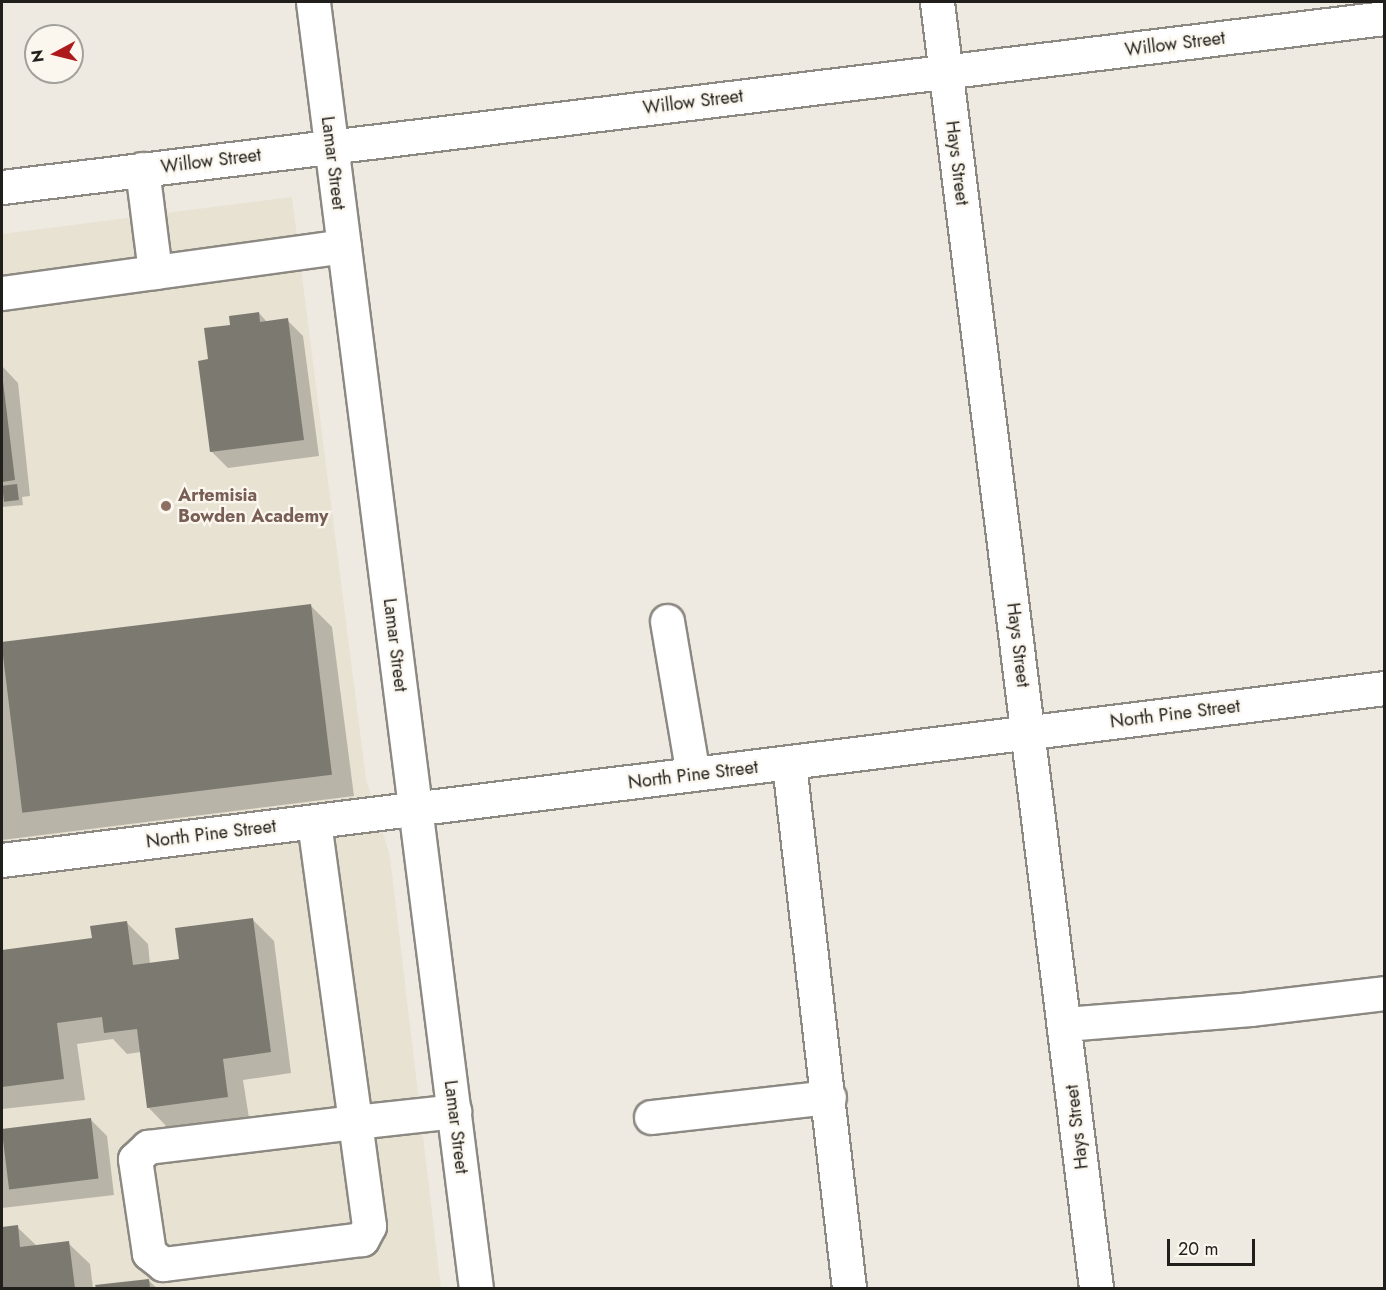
<!DOCTYPE html>
<html>
<head>
<meta charset="utf-8">
<style>
	body { margin:0 }
	#map { position:relative; width:1386px; height:1290px; overflow:hidden; background:#eeeae2; font-family:Jost,sans-serif }
	div>[style] { position:absolute }
	[style*='--x'] { left:calc(var(--x)*1px); top:calc(var(--y)*1px); width:calc(var(--w)*1px); rotate:calc(var(--a)*1deg) }
	.built>* { inset:0; background:#e8e2d2 }
	.shadow>* { inset:0; background:#0003 }
	.building>* { inset:0; background:#7c7971; transform-origin:0 0 }
	.roads { filter:drop-shadow(2px 0 #8c8982) drop-shadow(-2px 0 #8c8982) drop-shadow(0 2px #8c8982) drop-shadow(0 -2px #8c8982) }
	.minor>* { height:33px; margin:-16.5px; padding:0 16.5px; transform-origin:16.5px; border-radius:16.5px; background:#fff }
	.dots>* { width:16px; height:16px; translate:-50% -50%; box-sizing:border-box; border:3px solid #fbf7ef; border-radius:50% }
	span { translate:-50% -50%; white-space:nowrap; text-align:center; line-height:1.15; -webkit-text-stroke:4.5px #fbf7ef; paint-order:stroke }
	.street-label { font-size:18px; color:#201f1c }
	.education-label { font-size:18px; color:#785e54; font-weight:700 }
	.left { translate:0 -50%; text-align:left }
	.frame { position:absolute; inset:0; border:3px solid #201f1c; pointer-events:none }
	.north { position:absolute; left:24px; top:24px; width:60px; height:60px; box-sizing:border-box; background:#fbf7ef; border:2px solid #a3a19b; border-radius:50%; rotate:263deg; font-size:16px; font-weight:700; line-height:24px; text-align:center; color:#201f1c }
	.north::after { content:''; display:block; margin:auto; width:21px; height:27px; background:#ac1a1c; clip-path:polygon(50% 0,100% 100%,50% 72%,0 100%) }
	.scale { position:absolute; left:1167px; top:1239px; width:88px; height:27px; box-sizing:border-box; border:3px solid #201f1c; border-top:0; padding-left:8px; font-size:18px; line-height:21px; white-space:nowrap; color:#201f1c; -webkit-text-stroke:4px #fbf7ef; paint-order:stroke }
</style>
</head>
<body>
<div id="map">
	<div class="built">
		<div style="clip-path:polygon(292px 197px,366px 779px,390px 856px,441px 1288px,2px 1288px,2px 234px)"></div>
	</div>
	<div class="shadow">
		<div style="clip-path:polygon(259px 313px,267px 322px,287px 320px,303px 336px,319px 456px,228px 468px,211px 451px,210px 361px,231px 326px)"></div>
		<div style="clip-path:polygon(2px 366px,18px 383px,30px 496px,22px 497px,23px 505px,2px 507px)"></div>
		<div style="clip-path:polygon(311px 606px,332px 627px,354px 796px,2px 840px,2px 645px)"></div>
		<div style="clip-path:polygon(253px 920px,274px 941px,291px 1073px,243px 1080px,249px 1118px,169px 1129px,148px 1107px,141px 1052px,127px 1054px,113px 1039px,77px 1044px,85px 1100px,2px 1109px,2px 952px,94px 939px,126px 922px,148px 944px,150px 964px,180px 960px)"></div>
		<div style="clip-path:polygon(91px 1120px,107px 1136px,114px 1195px,2px 1208px,2px 1130px)"></div>
		<div style="clip-path:polygon(17px 1227px,37px 1246px,68px 1243px,90px 1264px,93px 1288px,2px 1288px,2px 1228px)"></div>
		<div style="clip-path:polygon(149px 1281px,157px 1288px,97px 1288px,97px 1286px)"></div>
	</div>
	<div class="building">
		<div style="clip-path:polygon(259px 312px,260px 322px,288px 318px,304px 440px,210px 452px,198px 361px,208px 359px,204px 328px,230px 325px,229px 316px)"></div>
		<div style="clip-path:polygon(2px 373px,15px 480px,2px 482px)"></div>
		<div style="left:17px;top:484px;width:16px;height:15px;rotate:83deg"></div>
		<div style="left:311px;top:604px;width:172px;height:312px;rotate:83deg"></div>
		<div style="clip-path:polygon(253px 918px,271px 1052px,223px 1059px,228px 1097px,147px 1108px,137px 1029px,104px 1033px,102px 1017px,57px 1023px,64px 1079px,2px 1087px,2px 950px,92px 938px,90px 926px,127px 921px,133px 965px,179px 959px,175px 928px)"></div>
		<div style="left:91px;top:1118px;width:61px;height:90px;rotate:83deg"></div>
		<div style="clip-path:polygon(18px 1225px,20px 1247px,69px 1241px,75px 1288px,2px 1288px,2px 1227px)"></div>
		<div style="clip-path:polygon(149px 1279px,150px 1288px,96px 1288px,95px 1285px)"></div>
	</div>
	<div class="roads">
		<div class="minor">
			<div style="--x:313;--y:2;--w:1296;--a:82.78"></div>
			<div style="--x:937;--y:2;--w:1296;--a:82.95"></div>
			<div style="--x:142;--y:169;--w:104;--a:82.8"></div>
			<div style="--x:2;--y:187;--w:1392;--a:-6.97"></div>
			<div style="--x:2;--y:293;--w:345;--a:-7.8"></div>
			<div style="--x:667;--y:621;--w:155;--a:80.4"></div>
			<div style="--x:789;--y:764;--w:527;--a:83.47"></div>
			<div style="--x:314;--y:822;--w:303;--a:82.2"></div>
			<div style="--x:355;--y:1122;--w:100;--a:-6.3"></div>
			<div style="--x:2;--y:860;--w:1393;--a:-7.09"></div>
			<div style="--x:1065;--y:1024;--w:186;--a:-4.6"></div>
			<div style="--x:1250;--y:1009;--w:135;--a:-6.8"></div>
			<div style="--x:651;--y:1117;--w:179;--a:-6.4"></div>
			<div style="--x:355;--y:1122;--w:105;--a:82.3"></div>
			<div style="--x:369;--y:1226;--w:15;--a:118"></div>
			<div style="--x:362;--y:1239;--w:201;--a:172.8"></div>
			<div style="--x:163;--y:1264;--w:18;--a:-142"></div>
			<div style="--x:149;--y:1253;--w:95;--a:-98.5"></div>
			<div style="--x:135;--y:1159;--w:18;--a:-43"></div>
			<div style="--x:148;--y:1147;--w:209;--a:-6.9"></div>
		</div>
	</div>
	<div class="dots">
		<div style="left:166px;top:506px;background:#8d6e63"></div>
	</div>
	<div class="street-label">
		<span style="left:1175px;top:44px;rotate:-7deg">Willow Street</span>
		<span style="left:693px;top:102px;rotate:-7deg">Willow Street</span>
		<span style="left:211px;top:161px;rotate:-7deg">Willow Street</span>
		<span style="left:333px;top:163px;rotate:83deg">Lamar Street</span>
		<span style="left:957px;top:163px;rotate:83deg">Hays Street</span>
		<span style="left:395px;top:645px;rotate:83deg">Lamar Street</span>
		<span style="left:1018px;top:645px;rotate:83deg">Hays Street</span>
		<span style="left:1175px;top:714px;rotate:-7deg">North Pine Street</span>
		<span style="left:693px;top:775px;rotate:-7deg">North Pine Street</span>
		<span style="left:211px;top:834px;rotate:-7deg">North Pine Street</span>
		<span style="left:456px;top:1127px;rotate:83deg">Lamar Street</span>
		<span style="left:1077px;top:1127px;rotate:-97deg">Hays Street</span>
	</div>
	<div class="education-label">
		<span class="left" style="left:178px;top:506px">Artemisia<br>Bowden Academy</span>
	</div>
	<div class="frame"></div>
	<div class="north">N</div>
	<div class="scale">20 m</div>
</div>
</body>
</html>
